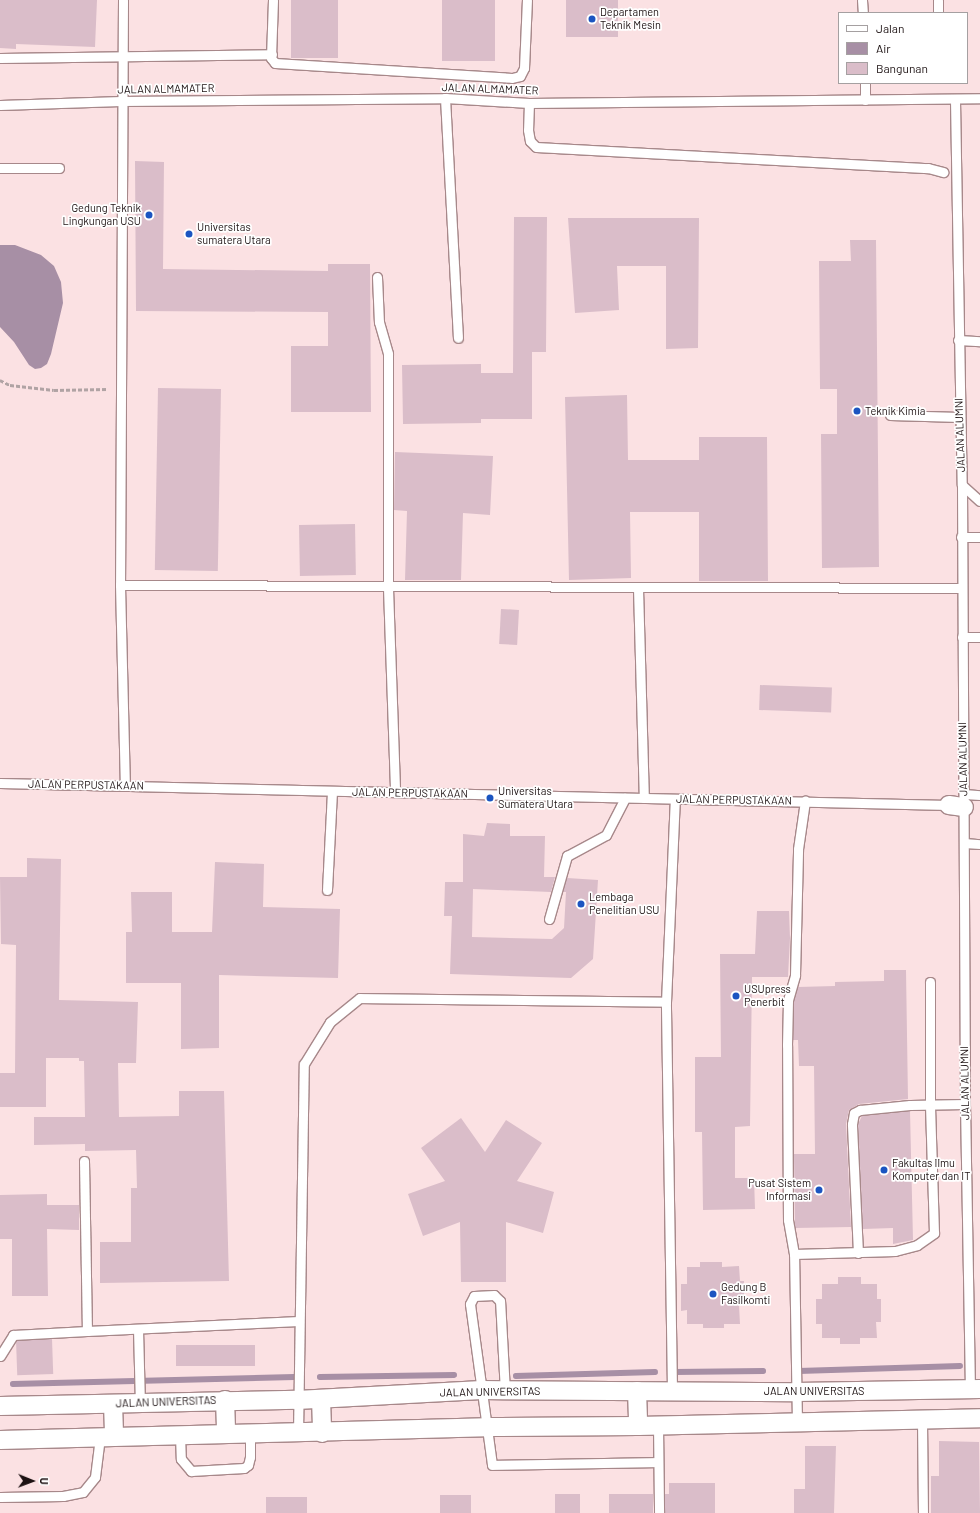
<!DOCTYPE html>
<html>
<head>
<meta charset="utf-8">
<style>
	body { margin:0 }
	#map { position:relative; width:980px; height:1513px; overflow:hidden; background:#fdeff0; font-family:Barlow,sans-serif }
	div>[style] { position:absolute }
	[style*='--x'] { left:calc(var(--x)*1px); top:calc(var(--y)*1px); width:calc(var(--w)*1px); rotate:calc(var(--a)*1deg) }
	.built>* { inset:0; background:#fbe1e3 }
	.water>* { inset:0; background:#a78fa5 }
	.stream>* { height:5.5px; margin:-2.75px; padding:0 2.75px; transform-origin:2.75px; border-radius:2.75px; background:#a78fa5 }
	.building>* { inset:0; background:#dabdc9; transform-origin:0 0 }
	.path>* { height:2.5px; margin-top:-1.25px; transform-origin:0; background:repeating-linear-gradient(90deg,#b0a3a4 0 4px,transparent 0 6px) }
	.roads { filter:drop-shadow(1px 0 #a7888a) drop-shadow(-1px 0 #a7888a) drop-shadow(0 1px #a7888a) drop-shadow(0 -1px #a7888a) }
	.service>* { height:9px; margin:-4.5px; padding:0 4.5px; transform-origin:4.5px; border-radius:4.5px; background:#fff }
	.minor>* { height:18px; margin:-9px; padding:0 9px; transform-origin:9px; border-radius:9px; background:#fff }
	.dots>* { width:11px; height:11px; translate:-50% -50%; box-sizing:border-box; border:2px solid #fff; border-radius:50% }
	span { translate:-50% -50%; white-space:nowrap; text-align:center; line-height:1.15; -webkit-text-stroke:3.5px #fff; paint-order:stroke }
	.poi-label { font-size:11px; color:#1d1213 }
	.left { translate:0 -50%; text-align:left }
	.right { translate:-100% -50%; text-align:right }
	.street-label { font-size:11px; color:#1d1213 }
	.legend { position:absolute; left:838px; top:12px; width:130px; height:72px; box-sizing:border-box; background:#fff; border:1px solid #a5a0a1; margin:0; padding:5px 7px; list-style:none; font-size:12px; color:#1d1213 }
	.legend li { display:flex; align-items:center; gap:8px; height:20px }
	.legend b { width:20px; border:1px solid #a5a0a1 }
	.north { position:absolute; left:12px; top:1461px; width:40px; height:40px; -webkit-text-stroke:3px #fff; paint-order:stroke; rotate:91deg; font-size:11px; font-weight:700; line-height:16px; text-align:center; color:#1d1213 }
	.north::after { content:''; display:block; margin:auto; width:14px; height:18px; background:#1d1213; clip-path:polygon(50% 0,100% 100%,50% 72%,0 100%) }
</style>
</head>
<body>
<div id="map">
	<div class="built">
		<div style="clip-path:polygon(evenodd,0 0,980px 0,980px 1513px,0 1513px,0 0,839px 13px,967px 13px,967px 83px,839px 83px,839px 13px)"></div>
	</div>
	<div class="water">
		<div style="clip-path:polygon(0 245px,15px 245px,41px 255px,54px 266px,61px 282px,63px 303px,51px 354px,47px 364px,41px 368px,35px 369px,29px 365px,14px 342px,0 327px)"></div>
	</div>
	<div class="stream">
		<div style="--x:799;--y:1371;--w:161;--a:-1.8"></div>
		<div style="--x:675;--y:1372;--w:88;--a:-0.7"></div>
		<div style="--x:516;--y:1376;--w:139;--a:-1.6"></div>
		<div style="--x:320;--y:1377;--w:134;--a:-0.9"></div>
		<div style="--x:13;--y:1384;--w:281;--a:-1.4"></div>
	</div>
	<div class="building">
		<div style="clip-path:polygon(0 0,97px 0,95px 47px,16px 44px,16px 49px,0 48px)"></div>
		<div style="left:291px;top:0;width:47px;height:58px"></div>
		<div style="left:442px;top:0;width:53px;height:61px"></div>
		<div style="left:566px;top:0;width:52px;height:37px"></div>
		<div style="clip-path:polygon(135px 161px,164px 162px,163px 269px,328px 271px,328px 264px,370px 264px,371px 412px,291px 412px,291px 346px,328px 346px,328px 312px,136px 311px)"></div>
		<div style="clip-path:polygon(514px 217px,547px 217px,546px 352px,532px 352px,532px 419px,481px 419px,481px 423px,403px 424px,402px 365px,481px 364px,481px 373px,513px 373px)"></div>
		<div style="clip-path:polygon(568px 218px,699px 218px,698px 348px,666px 349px,666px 266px,617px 266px,619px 310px,575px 313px)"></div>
		<div style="clip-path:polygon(850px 240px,876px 240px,879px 567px,822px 568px,821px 434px,837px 434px,837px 389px,820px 389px,819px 261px,851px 261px)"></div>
		<div style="left:158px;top:388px;width:63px;height:182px;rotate:1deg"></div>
		<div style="clip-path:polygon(627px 395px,628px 460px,699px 460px,699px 437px,767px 437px,768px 581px,699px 581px,699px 512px,630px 512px,631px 578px,569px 580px,565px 397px)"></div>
		<div style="clip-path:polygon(395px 452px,493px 456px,490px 515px,463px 513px,461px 580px,405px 580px,407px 511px,394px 510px)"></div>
		<div style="left:355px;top:524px;width:51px;height:56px;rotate:89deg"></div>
		<div style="left:501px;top:609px;width:18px;height:35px;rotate:3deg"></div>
		<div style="left:760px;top:685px;width:72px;height:25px;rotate:2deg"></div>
		<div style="clip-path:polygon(487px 823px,510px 824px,510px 836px,545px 836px,544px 877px,555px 877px,551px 892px,473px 889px,472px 937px,552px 939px,564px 928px,566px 892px,563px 892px,567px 878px,598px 880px,593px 959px,571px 978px,450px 974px,452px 916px,444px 916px,445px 882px,463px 882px,463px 834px,484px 836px)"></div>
		<div style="clip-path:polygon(27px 858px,61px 859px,59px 1000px,138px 1002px,136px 1063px,118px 1063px,119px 1117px,179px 1116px,179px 1091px,224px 1091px,229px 1281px,100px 1283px,100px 1242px,131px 1242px,131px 1188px,137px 1188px,136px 1150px,85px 1151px,85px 1144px,34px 1145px,34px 1117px,85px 1117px,84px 1061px,79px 1061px,79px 1058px,46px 1058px,46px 1107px,0 1107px,0 1073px,15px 1073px,16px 945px,1px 944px,0 877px,27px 877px)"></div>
		<div style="clip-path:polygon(215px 862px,264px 864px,263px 907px,340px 909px,338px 978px,219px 975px,219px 1048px,181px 1049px,181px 983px,126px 983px,126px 932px,132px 932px,131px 892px,172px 892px,172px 932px,212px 932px)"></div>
		<div style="clip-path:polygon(757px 911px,789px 911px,790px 938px,788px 977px,752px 977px,750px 1126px,735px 1127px,735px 1178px,754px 1178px,755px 1209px,703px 1210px,702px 1132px,695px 1132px,695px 1057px,721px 1057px,720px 954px,755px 954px)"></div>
		<div style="clip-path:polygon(884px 970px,906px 970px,908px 1099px,859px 1104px,849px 1110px,846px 1124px,851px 1227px,795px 1228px,794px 1154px,815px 1154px,814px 1066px,799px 1066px,798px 1040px,793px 1040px,794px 1001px,798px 987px,835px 986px,835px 982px,884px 981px)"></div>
		<div style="clip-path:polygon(910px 1111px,913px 1240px,893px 1244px,893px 1228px,863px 1229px,858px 1124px,862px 1116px)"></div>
		<div style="clip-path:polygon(461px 1118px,485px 1152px,506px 1120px,542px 1143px,517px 1181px,554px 1192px,543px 1233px,506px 1222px,506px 1282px,461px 1282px,460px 1222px,423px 1236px,408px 1194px,445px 1181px,421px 1148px)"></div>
		<div style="clip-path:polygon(47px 1194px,47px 1205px,79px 1205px,79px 1230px,47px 1229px,48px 1296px,12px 1296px,12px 1239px,0 1239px,0 1195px)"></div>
		<div style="clip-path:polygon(700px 1262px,722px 1262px,722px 1267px,739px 1266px,740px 1281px,744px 1281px,744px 1304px,739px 1305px,740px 1324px,724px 1324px,724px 1328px,703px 1328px,703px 1324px,687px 1324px,687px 1310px,681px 1311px,681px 1284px,687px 1284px,687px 1267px,700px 1267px)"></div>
		<div style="clip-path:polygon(838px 1277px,861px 1277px,861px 1284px,877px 1284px,877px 1299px,881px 1299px,881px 1322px,876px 1322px,877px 1338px,860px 1338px,860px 1344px,840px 1344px,840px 1338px,822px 1338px,822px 1324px,816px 1324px,816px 1299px,822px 1299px,822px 1284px,838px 1284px)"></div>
		<div style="left:52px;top:1339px;width:35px;height:36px;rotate:88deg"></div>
		<div style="left:255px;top:1345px;width:21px;height:79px;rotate:90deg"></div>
		<div style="clip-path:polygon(939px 1441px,979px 1442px,980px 1513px,931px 1513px,931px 1476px,939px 1476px)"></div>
		<div style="clip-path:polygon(805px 1446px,836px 1446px,834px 1513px,794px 1513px,794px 1489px,805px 1489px)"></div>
		<div style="clip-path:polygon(669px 1483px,715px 1483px,715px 1513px,665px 1513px,665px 1494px,669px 1494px)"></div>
		<div style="left:555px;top:1494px;width:25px;height:19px"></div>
		<div style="left:653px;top:1494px;width:19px;height:44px;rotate:90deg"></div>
		<div style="left:440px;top:1495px;width:31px;height:18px"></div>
		<div style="left:266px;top:1497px;width:41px;height:16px"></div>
	</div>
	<div class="path">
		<div style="--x:0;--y:380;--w:11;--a:27"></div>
		<div style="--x:10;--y:385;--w:44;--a:6.5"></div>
		<div style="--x:54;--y:390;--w:54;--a:-1.1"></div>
	</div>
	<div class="roads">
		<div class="service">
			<div style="--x:123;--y:0;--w:585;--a:90.29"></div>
			<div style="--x:120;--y:585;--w:201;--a:88.6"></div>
			<div style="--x:273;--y:0;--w:58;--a:92"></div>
			<div style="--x:271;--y:58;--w:6;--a:51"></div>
			<div style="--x:275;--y:63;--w:237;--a:3.6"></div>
			<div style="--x:512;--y:78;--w:8;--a:-14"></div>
			<div style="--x:520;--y:76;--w:9;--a:-63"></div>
			<div style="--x:524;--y:68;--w:68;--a:-87.5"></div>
			<div style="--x:862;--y:0;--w:13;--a:86"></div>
			<div style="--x:938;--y:0;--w:13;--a:90"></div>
			<div style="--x:0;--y:58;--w:272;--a:-0.8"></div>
			<div style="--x:865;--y:83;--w:17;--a:90"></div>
			<div style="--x:445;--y:98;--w:240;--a:86.9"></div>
			<div style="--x:955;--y:100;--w:385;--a:89"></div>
			<div style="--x:962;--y:485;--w:619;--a:89.72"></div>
			<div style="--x:965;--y:1104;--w:285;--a:89"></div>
			<div style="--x:529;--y:103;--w:27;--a:92"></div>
			<div style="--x:528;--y:130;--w:11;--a:80"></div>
			<div style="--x:530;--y:141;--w:8;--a:45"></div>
			<div style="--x:536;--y:147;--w:393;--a:3.1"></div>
			<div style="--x:928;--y:168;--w:16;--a:15"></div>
			<div style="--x:0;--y:105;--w:121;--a:-1.9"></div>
			<div style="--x:121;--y:101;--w:324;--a:-0.5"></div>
			<div style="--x:445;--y:98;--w:84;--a:3.4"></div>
			<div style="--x:529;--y:103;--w:451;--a:-0.6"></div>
			<div style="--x:0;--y:168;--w:59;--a:0"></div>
			<div style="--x:377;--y:277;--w:45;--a:87.5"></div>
			<div style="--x:379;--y:322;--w:33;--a:74"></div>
			<div style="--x:388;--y:354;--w:234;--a:90"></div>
			<div style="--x:388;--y:588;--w:204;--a:88"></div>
			<div style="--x:958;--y:340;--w:22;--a:3"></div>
			<div style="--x:890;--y:415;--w:70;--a:1.6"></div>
			<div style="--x:962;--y:485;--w:24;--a:42"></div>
			<div style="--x:961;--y:537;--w:19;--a:0"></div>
			<div style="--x:120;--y:585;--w:841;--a:0.2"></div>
			<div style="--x:638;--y:588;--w:210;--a:88.4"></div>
			<div style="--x:962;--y:637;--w:18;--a:0"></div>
			<div style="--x:0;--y:783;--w:949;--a:1.33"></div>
			<div style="--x:964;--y:794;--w:16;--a:4"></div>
			<div style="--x:964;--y:843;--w:16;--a:4"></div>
			<div style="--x:327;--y:890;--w:99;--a:-87.1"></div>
			<div style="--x:549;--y:919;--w:66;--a:-74.1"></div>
			<div style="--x:567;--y:856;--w:44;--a:-28.3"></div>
			<div style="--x:606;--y:835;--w:42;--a:-62.8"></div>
			<div style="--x:84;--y:1161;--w:170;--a:89"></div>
			<div style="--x:87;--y:1331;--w:212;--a:-2.7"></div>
			<div style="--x:858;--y:1253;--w:129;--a:-92.7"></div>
			<div style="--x:852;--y:1124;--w:11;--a:-80"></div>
			<div style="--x:854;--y:1113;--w:7;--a:-27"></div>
			<div style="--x:860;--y:1110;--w:50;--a:-5.7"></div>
			<div style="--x:910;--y:1105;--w:55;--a:-1"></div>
			<div style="--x:794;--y:1254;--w:101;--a:-1.7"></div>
			<div style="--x:895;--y:1251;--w:23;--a:-15"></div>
			<div style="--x:917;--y:1245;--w:21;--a:-35"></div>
			<div style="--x:934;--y:1233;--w:128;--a:-91.8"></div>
			<div style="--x:930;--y:1105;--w:123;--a:-90"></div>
			<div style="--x:138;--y:1329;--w:74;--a:88.5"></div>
			<div style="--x:0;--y:1356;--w:25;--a:-58"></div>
			<div style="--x:13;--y:1335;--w:74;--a:-3.1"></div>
			<div style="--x:672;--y:1390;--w:388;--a:-90.9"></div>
			<div style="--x:666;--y:1002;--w:203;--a:-87.5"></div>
			<div style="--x:505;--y:1392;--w:91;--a:-93.1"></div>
			<div style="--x:500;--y:1301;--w:8;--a:-135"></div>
			<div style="--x:494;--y:1295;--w:20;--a:177"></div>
			<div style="--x:474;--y:1296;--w:9;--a:117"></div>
			<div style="--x:470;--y:1304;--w:162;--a:82.2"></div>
			<div style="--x:492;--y:1465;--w:165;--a:-1"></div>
			<div style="--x:922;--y:1420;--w:93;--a:89.4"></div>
			<div style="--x:797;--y:1422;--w:168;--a:-91"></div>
			<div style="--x:794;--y:1254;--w:35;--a:-100"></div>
			<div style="--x:788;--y:1220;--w:175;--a:-90.3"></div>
			<div style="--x:787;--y:1045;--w:45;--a:-88.7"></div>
			<div style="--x:788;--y:1000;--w:26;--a:-74"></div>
			<div style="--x:795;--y:975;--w:126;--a:-88.6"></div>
			<div style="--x:798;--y:849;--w:49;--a:-81.7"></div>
			<div style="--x:658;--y:1425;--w:88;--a:89.3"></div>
			<div style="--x:298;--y:1433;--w:369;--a:-89.1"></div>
			<div style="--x:304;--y:1064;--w:49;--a:-58.2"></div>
			<div style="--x:330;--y:1022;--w:38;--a:-39"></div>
			<div style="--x:360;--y:998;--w:306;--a:0.7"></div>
			<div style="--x:180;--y:1435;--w:24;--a:88"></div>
			<div style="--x:181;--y:1459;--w:16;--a:50"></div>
			<div style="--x:191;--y:1471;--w:53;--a:-3.2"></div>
			<div style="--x:244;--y:1468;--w:5;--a:-37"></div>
			<div style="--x:248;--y:1465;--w:8;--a:-76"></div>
			<div style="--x:250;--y:1457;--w:23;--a:-90"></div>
			<div style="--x:0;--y:1497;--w:63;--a:-0.9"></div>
			<div style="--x:63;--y:1496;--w:20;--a:-11"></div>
			<div style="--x:83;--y:1492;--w:19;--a:-51"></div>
			<div style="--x:95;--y:1477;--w:40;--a:-82.9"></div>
		</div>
		<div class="minor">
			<div style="--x:949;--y:805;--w:15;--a:8"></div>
			<div style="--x:637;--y:1391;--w:35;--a:88"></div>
			<div style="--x:321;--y:1399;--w:34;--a:88"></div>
			<div style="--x:225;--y:1400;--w:34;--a:88"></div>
			<div style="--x:113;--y:1404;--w:33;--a:88"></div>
			<div style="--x:0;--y:1406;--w:297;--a:-1.2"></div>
			<div style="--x:297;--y:1400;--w:185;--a:-3.1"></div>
			<div style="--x:482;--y:1390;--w:314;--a:0.4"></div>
			<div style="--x:796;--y:1392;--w:184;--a:-0.9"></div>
			<div style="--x:0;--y:1440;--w:486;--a:-1.5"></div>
			<div style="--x:486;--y:1427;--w:152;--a:-0.4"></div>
			<div style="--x:638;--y:1426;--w:342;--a:-1.3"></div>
		</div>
	</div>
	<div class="dots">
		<div style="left:592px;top:19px;background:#1b55c1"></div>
		<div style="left:149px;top:215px;background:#1b55c1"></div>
		<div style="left:189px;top:234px;background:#1b55c1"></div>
		<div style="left:857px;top:411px;background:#1b55c1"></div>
		<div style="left:490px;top:798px;background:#1b55c1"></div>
		<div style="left:581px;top:904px;background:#1b55c1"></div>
		<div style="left:736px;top:996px;background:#1b55c1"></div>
		<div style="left:884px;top:1170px;background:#1b55c1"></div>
		<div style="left:819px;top:1190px;background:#1b55c1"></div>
		<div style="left:713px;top:1294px;background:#1b55c1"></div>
	</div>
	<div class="poi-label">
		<span class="left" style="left:600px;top:19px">Departamen<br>Teknik Mesin</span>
		<span class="right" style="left:141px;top:215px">Gedung Teknik<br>Lingkungan USU</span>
		<span class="left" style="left:197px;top:234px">Universitas<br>sumatera Utara</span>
		<span class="left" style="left:865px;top:411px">Teknik Kimia</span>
		<span class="left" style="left:498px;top:798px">Universitas<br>Sumatera Utara</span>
		<span class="left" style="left:589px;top:904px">Lembaga<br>Penelitian USU</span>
		<span class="left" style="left:744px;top:996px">USUpress<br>Penerbit</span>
		<span class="left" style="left:892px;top:1170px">Fakultas Ilmu<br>Komputer dan IT</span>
		<span class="right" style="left:811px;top:1190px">Pusat Sistem<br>Informasi</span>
		<span class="left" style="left:721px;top:1294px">Gedung B<br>Fasilkomti</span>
	</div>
	<div class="street-label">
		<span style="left:166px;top:89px;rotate:-1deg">JALAN ALMAMATER</span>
		<span style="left:490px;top:89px;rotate:2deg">JALAN ALMAMATER</span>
		<span style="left:960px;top:435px;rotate:-92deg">JALAN ALUMNI</span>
		<span style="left:963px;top:759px;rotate:-91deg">JALAN ALUMNI</span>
		<span style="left:86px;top:785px;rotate:1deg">JALAN PERPUSTAKAAN</span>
		<span style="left:410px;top:793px;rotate:1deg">JALAN PERPUSTAKAAN</span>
		<span style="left:734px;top:800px;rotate:1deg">JALAN PERPUSTAKAAN</span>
		<span style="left:965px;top:1083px;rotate:-91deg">JALAN ALUMNI</span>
		<span style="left:814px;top:1391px">JALAN UNIVERSITAS</span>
		<span style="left:490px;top:1392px;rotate:-1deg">JALAN UNIVERSITAS</span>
		<span style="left:166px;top:1402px;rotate:-2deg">JALAN UNIVERSITAS</span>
	</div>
	<ul class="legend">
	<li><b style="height:5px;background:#fff"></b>Jalan</li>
	<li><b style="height:11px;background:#a78fa5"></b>Air</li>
	<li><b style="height:11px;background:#dabdc9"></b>Bangunan</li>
	</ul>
	<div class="north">U</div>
</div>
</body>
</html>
